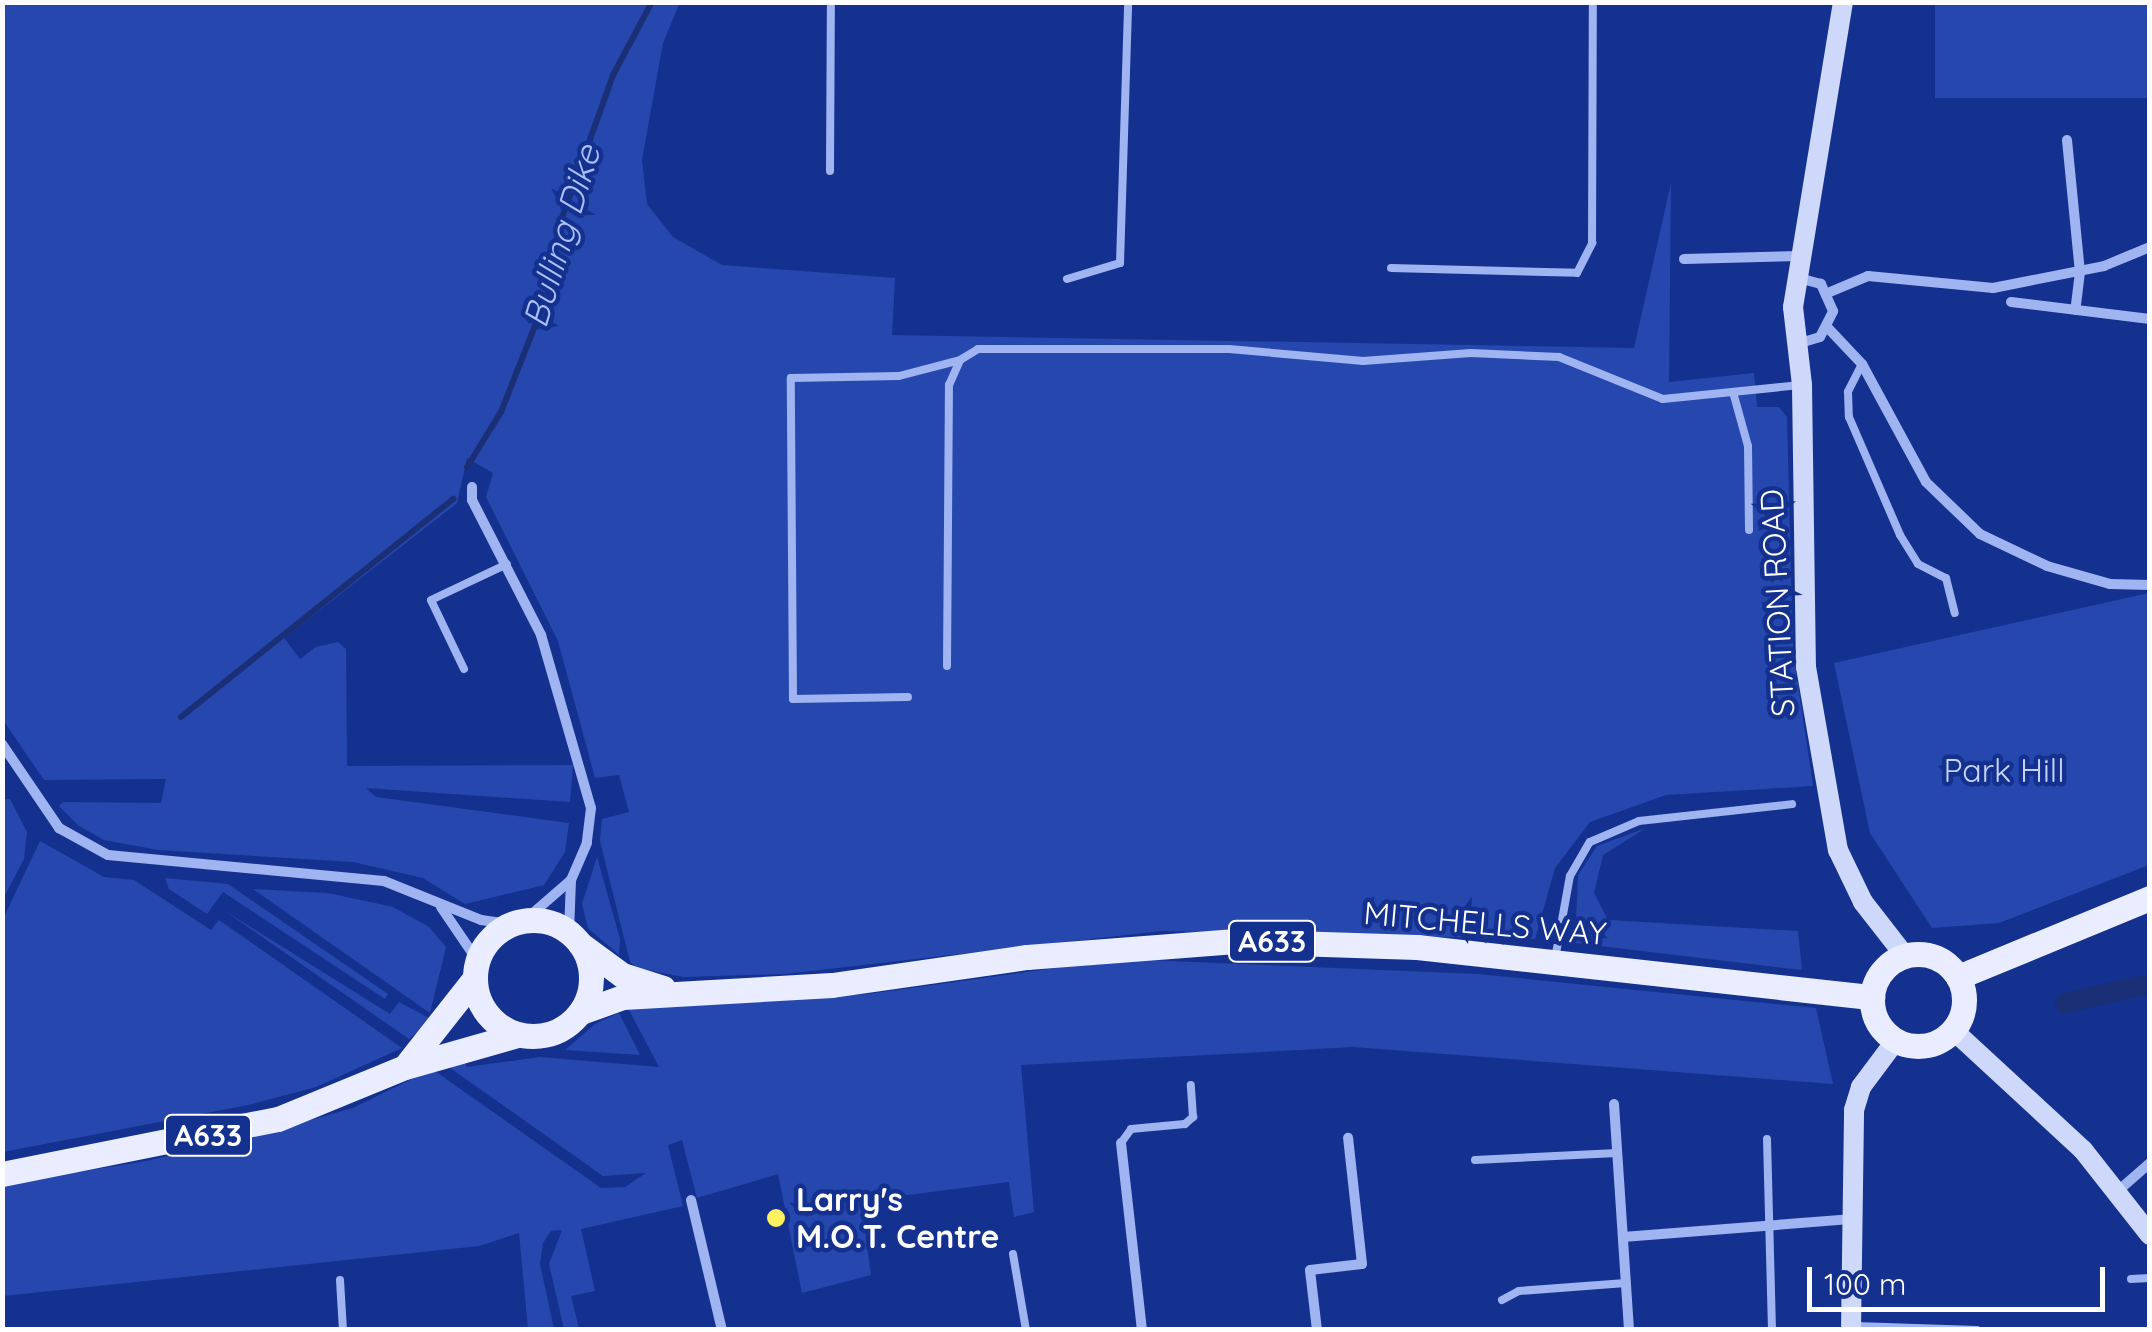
<!DOCTYPE html>
<html>
<head>
<meta charset="utf-8">
<style>
	body { margin:0 }
	#map { position:relative; width:2152px; height:1332px; overflow:hidden; background:#14318f; font-family:Quicksand,sans-serif }
	div>[style] { position:absolute }
	[style*='--x'] { left:calc(var(--x)*1px); top:calc(var(--y)*1px); width:calc(var(--w)*1px); rotate:calc(var(--a)*1deg) }
	.green>* { inset:0; background:#2648ae; transform-origin:0 0 }
	.stream>* { height:6px; margin:-3px; padding:0 3px; transform-origin:3px; border-radius:3px; background:#1a2f76 }
	.canal>* { height:20px; margin:-10px; padding:0 10px; transform-origin:10px; border-radius:10px; background:#1a2f76 }
	.lane>* { height:8px; margin:-4px; padding:0 4px; transform-origin:4px; border-radius:4px; background:#9fb4f1 }
	.street>* { height:10px; margin:-5px; padding:0 5px; transform-origin:5px; border-radius:5px; background:#9fb4f1 }
	.secondary>* { height:20px; margin:-10px; padding:0 10px; transform-origin:10px; border-radius:10px; background:#cdd8fb }
	.primary>* { height:25px; margin:-12.5px; padding:0 12.5px; transform-origin:12.5px; border-radius:12.5px; background:#e9edff }
	.primary>.ring { margin:-12.5px; padding:0; box-sizing:content-box; background:none; border:25px solid #e9edff; border-radius:50% }
	.dots>* { width:28px; height:28px; translate:-50% -50%; box-sizing:border-box; border:5px solid #14318f; border-radius:50% }
	span { translate:-50% -50%; white-space:nowrap; text-align:center; line-height:1.15; -webkit-text-stroke:9px #14318f; paint-order:stroke }
	.shield-label span { padding:2px 8px; background:#14318f; border:2px solid; border-radius:8px; -webkit-text-stroke-width:0 }
	.shield-label { font-size:30px; color:#fff; font-weight:700 }
	.street-label { font-size:32px; color:#fff }
	.park-label { font-size:32px; color:#c6d4fc }
	.poi-label { font-size:32px; color:#fff; font-weight:700 }
	.left { translate:0 -50%; text-align:left }
	.water-label { font-size:35px; color:#abbff8; font-style:italic }
	.frame { position:absolute; inset:0; border:5px solid #fff; pointer-events:none }
	.scale { position:absolute; left:1807px; top:1267px; width:298px; height:45px; box-sizing:border-box; border:5px solid #fff; border-top:0; padding-left:12px; font-size:30px; line-height:35px; white-space:nowrap; color:#fff; -webkit-text-stroke:8px #14318f; paint-order:stroke }
</style>
</head>
<body>
<div id="map">
	<div class="green">
		<div style="clip-path:polygon(680px 2px,663px 43px,642px 160px,647px 204px,673px 237px,722px 265px,895px 278px,892px 335px,1634px 348px,1671px 183px,1669px 382px,1754px 373px,1757px 407px,1779px 407px,1787px 417px,1793px 652px,1813px 786px,1666px 795px,1590px 822px,1555px 868px,1535px 939px,1161px 931px,785px 974px,683px 977px,637px 968px,630px 962px,600px 841px,602px 819px,629px 812px,619px 775px,595px 778px,558px 641px,486px 497px,493px 473px,467px 458px,457px 503px,284px 638px,300px 659px,316px 647px,338px 642px,346px 649px,347px 766px,573px 765px,570px 802px,366px 788px,376px 797px,569px 823px,565px 852px,544px 885px,465px 904px,423px 878px,353px 862px,158px 850px,104px 840px,79px 826px,59px 806px,63px 802px,161px 803px,166px 779px,44px 780px,3px 720px,3px 3px)"></div>
		<div style="left:1935px;top:3px;width:214px;height:95px"></div>
		<div style="clip-path:polygon(2149px 593px,2149px 865px,1999px 923px,1932px 928px,1870px 833px,1834px 663px)"></div>
		<div style="clip-path:polygon(3px 799px,10px 799px,27px 832px,24px 859px,3px 899px)"></div>
		<div style="clip-path:polygon(1646px 828px,1603px 855px,1594px 893px,1608px 920px,1798px 931px,1802px 970px,1575px 943px,1578px 875px,1597px 846px)"></div>
		<div style="clip-path:polygon(40px 841px,104px 877px,134px 880px,211px 930px,219px 920px,402px 1048px,316px 1087px,248px 1105px,3px 1152px,3px 919px)"></div>
		<div style="clip-path:polygon(597px 857px,620px 939px,619px 955px,588px 928px,582px 904px)"></div>
		<div style="clip-path:polygon(165px 878px,228px 884px,388px 994px,385px 999px,223px 892px,207px 914px,169px 889px)"></div>
		<div style="clip-path:polygon(253px 889px,328px 893px,393px 907px,429px 927px,446px 947px,430px 1013px)"></div>
		<div style="clip-path:polygon(225px 911px,390px 1014px,399px 1002px,429px 1018px,426px 1025px,409px 1039px)"></div>
		<div style="clip-path:polygon(1121px 959px,1478px 974px,1816px 1008px,1833px 1084px,1353px 1047px,1021px 1065px,1034px 1212px,1014px 1217px,1009px 1182px,861px 1201px,871px 1275px,802px 1293px,778px 1174px,697px 1198px,682px 1140px,668px 1145px,683px 1206px,581px 1229px,595px 1291px,571px 1296px,579px 1329px,564px 1329px,549px 1264px,562px 1230px,551px 1231px,543px 1243px,540px 1264px,554px 1329px,528px 1329px,519px 1233px,479px 1246px,3px 1296px,3px 1184px,147px 1161px,275px 1130px,353px 1108px,432px 1069px,601px 1188px,625px 1187px,646px 1173px,603px 1176px,446px 1065px,462px 1057px,467px 1067px,540px 1057px,659px 1067px,628px 1008px,868px 994px)"></div>
		<div style="clip-path:polygon(619px 1013px,640px 1055px,565px 1050px,595px 1024px)"></div>
	</div>
	<div class="stream">
		<div style="--x:467;--y:467;--w:65;--a:-58.3"></div>
		<div style="--x:501;--y:412;--w:136;--a:-68.5"></div>
		<div style="--x:551;--y:285;--w:56;--a:-82.9"></div>
		<div style="--x:558;--y:229;--w:164;--a:-70.3"></div>
		<div style="--x:613;--y:75;--w:83;--a:-61.9"></div>
		<div style="--x:181;--y:717;--w:349;--a:-38.7"></div>
	</div>
	<div class="canal">
		<div style="--x:2065;--y:1003;--w:87;--a:-12.6"></div>
	</div>
	<div class="lane">
		<div style="--x:830;--y:171;--w:169;--a:-89.7"></div>
		<div style="--x:1391;--y:268;--w:186;--a:1.5"></div>
		<div style="--x:1577;--y:273;--w:34;--a:-63"></div>
		<div style="--x:1592;--y:243;--w:241;--a:-89.8"></div>
		<div style="--x:1067;--y:279;--w:55;--a:-16.8"></div>
		<div style="--x:1120;--y:263;--w:261;--a:-88.2"></div>
		<div style="--x:1862;--y:364;--w:31;--a:117"></div>
		<div style="--x:1848;--y:392;--w:25;--a:88"></div>
		<div style="--x:1849;--y:417;--w:129;--a:66.6"></div>
		<div style="--x:1900;--y:535;--w:34;--a:58"></div>
		<div style="--x:1918;--y:564;--w:31;--a:27"></div>
		<div style="--x:1946;--y:578;--w:36;--a:76"></div>
		<div style="--x:1733;--y:392;--w:56;--a:74.5"></div>
		<div style="--x:1748;--y:446;--w:84;--a:89.3"></div>
		<div style="--x:947;--y:666;--w:281;--a:-89.6"></div>
		<div style="--x:949;--y:385;--w:27;--a:-66"></div>
		<div style="--x:960;--y:360;--w:21;--a:-31"></div>
		<div style="--x:978;--y:349;--w:251;--a:0"></div>
		<div style="--x:1229;--y:349;--w:135;--a:5.1"></div>
		<div style="--x:1363;--y:361;--w:108;--a:-4.2"></div>
		<div style="--x:1471;--y:353;--w:88;--a:2.6"></div>
		<div style="--x:1559;--y:357;--w:112;--a:22"></div>
		<div style="--x:1663;--y:399;--w:140;--a:-5.8"></div>
		<div style="--x:464;--y:669;--w:76;--a:-115.6"></div>
		<div style="--x:431;--y:600;--w:84;--a:-25.3"></div>
		<div style="--x:908;--y:697;--w:115;--a:179"></div>
		<div style="--x:793;--y:699;--w:321;--a:-90.4"></div>
		<div style="--x:791;--y:378;--w:108;--a:-1.1"></div>
		<div style="--x:899;--y:376;--w:63;--a:-14.7"></div>
		<div style="--x:1555;--y:959;--w:84;--a:-79.8"></div>
		<div style="--x:1570;--y:876;--w:39;--a:-60"></div>
		<div style="--x:1590;--y:842;--w:53;--a:-23.2"></div>
		<div style="--x:1639;--y:821;--w:154;--a:-6.3"></div>
		<div style="--x:1767;--y:1139;--w:191;--a:88.5"></div>
		<div style="--x:1121;--y:1143;--w:17;--a:-54"></div>
		<div style="--x:1131;--y:1129;--w:54;--a:-5.3"></div>
		<div style="--x:1185;--y:1124;--w:11;--a:-41"></div>
		<div style="--x:1193;--y:1117;--w:32;--a:-94"></div>
		<div style="--x:1475;--y:1160;--w:142;--a:-2.8"></div>
		<div style="--x:1013;--y:1254;--w:77;--a:80.3"></div>
		<div style="--x:2131;--y:1279;--w:19;--a:-3"></div>
		<div style="--x:340;--y:1280;--w:50;--a:86.6"></div>
		<div style="--x:1502;--y:1300;--w:19;--a:-28"></div>
		<div style="--x:1519;--y:1291;--w:107;--a:-4.3"></div>
		<div style="--x:1855;--y:1326;--w:122;--a:1.9"></div>
	</div>
	<div class="street">
		<div style="--x:2067;--y:140;--w:133;--a:84.4"></div>
		<div style="--x:2080;--y:272;--w:38;--a:97"></div>
		<div style="--x:1684;--y:259;--w:116;--a:-1.5"></div>
		<div style="--x:1830;--y:292;--w:41;--a:-22.8"></div>
		<div style="--x:1868;--y:276;--w:126;--a:5.5"></div>
		<div style="--x:1993;--y:288;--w:113;--a:-11.2"></div>
		<div style="--x:2104;--y:266;--w:50;--a:-22.4"></div>
		<div style="--x:2011;--y:302;--w:140;--a:7"></div>
		<div style="--x:1828;--y:328;--w:50;--a:46.6"></div>
		<div style="--x:1862;--y:364;--w:134;--a:61.5"></div>
		<div style="--x:1926;--y:482;--w:75;--a:43.9"></div>
		<div style="--x:1980;--y:534;--w:74;--a:25.5"></div>
		<div style="--x:2047;--y:566;--w:66;--a:15.9"></div>
		<div style="--x:2110;--y:584;--w:40;--a:1.4"></div>
		<div style="--x:1797;--y:344;--w:24;--a:-17"></div>
		<div style="--x:1820;--y:337;--w:29;--a:-63"></div>
		<div style="--x:1833;--y:311;--w:30;--a:-114"></div>
		<div style="--x:1821;--y:284;--w:23;--a:-165"></div>
		<div style="--x:472;--y:487;--w:13;--a:90"></div>
		<div style="--x:472;--y:500;--w:152;--a:62.9"></div>
		<div style="--x:541;--y:635;--w:180;--a:73.9"></div>
		<div style="--x:591;--y:808;--w:35;--a:97"></div>
		<div style="--x:587;--y:843;--w:40;--a:113.4"></div>
		<div style="--x:571;--y:880;--w:61;--a:139"></div>
		<div style="--x:2;--y:744;--w:102;--a:55.8"></div>
		<div style="--x:59;--y:828;--w:56;--a:28.9"></div>
		<div style="--x:108;--y:855;--w:277;--a:5.4"></div>
		<div style="--x:384;--y:881;--w:105;--a:21.9"></div>
		<div style="--x:481;--y:920;--w:29;--a:8"></div>
		<div style="--x:441;--y:907;--w:64;--a:55.8"></div>
		<div style="--x:569;--y:932;--w:52;--a:-87.8"></div>
		<div style="--x:1614;--y:1104;--w:226;--a:86.2"></div>
		<div style="--x:1121;--y:1143;--w:188;--a:83.6"></div>
		<div style="--x:2119;--y:1190;--w:41;--a:-41.1"></div>
		<div style="--x:691;--y:1200;--w:134;--a:76.6"></div>
		<div style="--x:1623;--y:1237;--w:231;--a:-4.5"></div>
		<div style="--x:1317;--y:1330;--w:60;--a:-96.7"></div>
		<div style="--x:1310;--y:1270;--w:52;--a:-6.6"></div>
		<div style="--x:1362;--y:1264;--w:127;--a:-96.3"></div>
	</div>
	<div class="secondary">
		<div style="--x:1843;--y:2;--w:309;--a:99.3"></div>
		<div style="--x:1793;--y:307;--w:79;--a:83.4"></div>
		<div style="--x:1802;--y:385;--w:282;--a:89.2"></div>
		<div style="--x:1806;--y:667;--w:186;--a:80.1"></div>
		<div style="--x:1838;--y:850;--w:58;--a:64.3"></div>
		<div style="--x:1863;--y:902;--w:68;--a:52.1"></div>
		<div style="--x:1953;--y:1030;--w:177;--a:42.7"></div>
		<div style="--x:2083;--y:1150;--w:108;--a:51.8"></div>
		<div style="--x:1851;--y:1330;--w:220;--a:-89.2"></div>
		<div style="--x:1854;--y:1110;--w:24;--a:-73"></div>
		<div style="--x:1861;--y:1087;--w:59;--a:-53.3"></div>
	</div>
	<div class="primary">
		<div class="ring" style="left:475px;top:920px;width:91px;height:91px"></div>
		<div style="--x:580;--y:944;--w:52;--a:36.4"></div>
		<div style="--x:622;--y:975;--w:43;--a:17.6"></div>
		<div class="ring" style="left:1872px;top:954px;width:67px;height:67px"></div>
		<div style="--x:1958;--y:977;--w:208;--a:-22.4"></div>
		<div style="--x:581;--y:1012;--w:45;--a:-19.7"></div>
		<div style="--x:623;--y:997;--w:209;--a:-3.3"></div>
		<div style="--x:832;--y:985;--w:197;--a:-8.2"></div>
		<div style="--x:1027;--y:957;--w:209;--a:-4.4"></div>
		<div style="--x:1235;--y:941;--w:182;--a:1.9"></div>
		<div style="--x:1417;--y:947;--w:458;--a:6.3"></div>
		<div style="--x:408;--y:1063;--w:107;--a:-51.8"></div>
		<div style="--x:2;--y:1174;--w:281;--a:-11.3"></div>
		<div style="--x:278;--y:1119;--w:137;--a:-22.3"></div>
		<div style="--x:405;--y:1067;--w:116;--a:-15.9"></div>
	</div>
	<div class="dots">
		<div style="left:776px;top:1218px;background:#fff15f"></div>
	</div>
	<div class="shield-label">
		<span style="left:1272px;top:941px">A633</span>
		<span style="left:208px;top:1135px">A633</span>
	</div>
	<div class="street-label">
		<span style="left:1777px;top:603px;rotate:-93deg">STATION ROAD</span>
		<span style="left:1485px;top:923px;rotate:5deg">MITCHELLS WAY</span>
	</div>
	<div class="park-label">
		<span style="left:2004px;top:770px">Park Hill</span>
	</div>
	<div class="poi-label">
		<span class="left" style="left:796px;top:1218px">Larry's<br>M.O.T. Centre</span>
	</div>
	<div class="water-label">
		<span style="left:561px;top:236px;rotate:-73deg">Bulling Dike</span>
	</div>
	<div class="frame"></div>
	<div class="scale">100 m</div>
</div>
</body>
</html>
